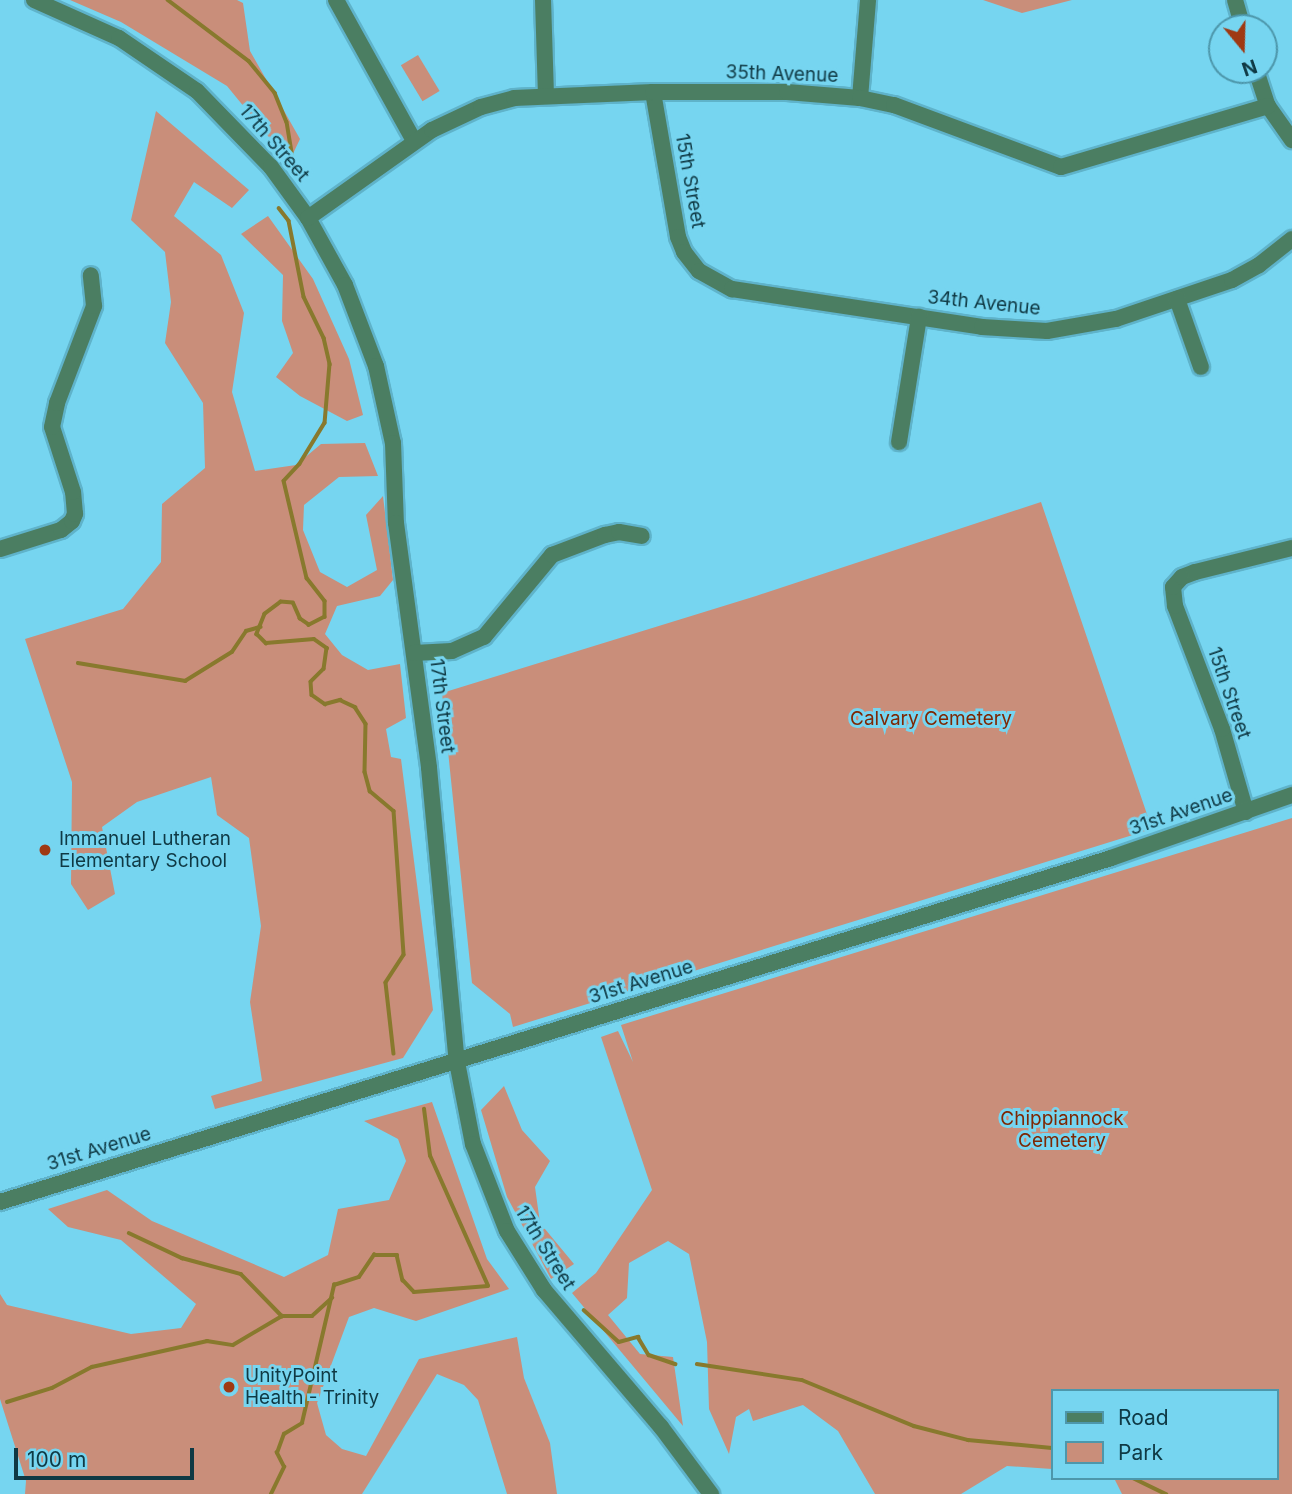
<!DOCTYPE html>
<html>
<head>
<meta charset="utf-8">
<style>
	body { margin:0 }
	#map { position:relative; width:1292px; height:1494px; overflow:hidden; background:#76d5f0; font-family:Inter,sans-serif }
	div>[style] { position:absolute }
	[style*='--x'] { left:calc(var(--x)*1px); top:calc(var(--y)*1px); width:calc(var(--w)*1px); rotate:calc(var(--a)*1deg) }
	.green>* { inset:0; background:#c98e7a; transform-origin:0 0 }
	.stream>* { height:3.5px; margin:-1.75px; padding:0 1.75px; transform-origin:1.75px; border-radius:1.75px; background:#88792d }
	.roads { filter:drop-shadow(2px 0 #5fb3ca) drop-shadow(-2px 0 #5fb3ca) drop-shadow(0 2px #5fb3ca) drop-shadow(0 -2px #5fb3ca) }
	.minor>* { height:16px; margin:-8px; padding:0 8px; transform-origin:8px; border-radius:8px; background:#4b7e62 }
	.dots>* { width:19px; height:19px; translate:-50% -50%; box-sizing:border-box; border:4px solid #76d5f0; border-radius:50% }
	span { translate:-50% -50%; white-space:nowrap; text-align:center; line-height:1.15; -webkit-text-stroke:6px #76d5f0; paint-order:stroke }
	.street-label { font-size:19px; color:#0f3944 }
	.park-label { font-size:19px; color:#7e2703 }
	.poi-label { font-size:19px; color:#0f3944 }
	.left { translate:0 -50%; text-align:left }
	.legend { position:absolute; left:1051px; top:1389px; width:228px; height:91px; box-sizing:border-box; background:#76d5f0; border:2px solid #4d97ab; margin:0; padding:9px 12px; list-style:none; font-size:21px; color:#0f3944 }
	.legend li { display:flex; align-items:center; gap:14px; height:35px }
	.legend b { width:35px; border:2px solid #4d97ab }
	.north { position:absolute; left:1208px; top:14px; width:70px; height:70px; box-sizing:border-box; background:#76d5f0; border:2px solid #4d97ab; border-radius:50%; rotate:161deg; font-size:19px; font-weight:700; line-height:28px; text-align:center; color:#0f3944 }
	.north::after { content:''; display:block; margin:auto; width:24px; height:32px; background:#9f3913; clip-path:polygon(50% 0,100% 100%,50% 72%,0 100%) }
	.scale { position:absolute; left:14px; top:1448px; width:180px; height:32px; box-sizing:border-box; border:4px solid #0f3944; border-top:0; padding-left:9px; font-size:21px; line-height:24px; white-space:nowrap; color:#0f3944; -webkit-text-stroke:5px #76d5f0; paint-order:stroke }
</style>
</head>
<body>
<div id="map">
	<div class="green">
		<div style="clip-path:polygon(70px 0,237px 0,243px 3px,250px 51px,300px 139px,289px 162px,227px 86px,121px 22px)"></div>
		<div style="clip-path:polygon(983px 0,1072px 0,1022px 13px)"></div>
		<div style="left:418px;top:55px;width:42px;height:20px;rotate:59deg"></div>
		<div style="clip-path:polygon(156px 111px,249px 190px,232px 208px,194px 182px,174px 216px,221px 255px,244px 313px,232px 392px,255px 471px,296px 465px,321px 444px,365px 443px,378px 476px,339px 477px,304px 505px,303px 530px,320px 572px,347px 587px,377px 570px,366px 515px,383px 496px,393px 580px,380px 596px,337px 606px,325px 634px,342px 655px,368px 670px,400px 664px,406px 718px,386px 729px,391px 757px,401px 759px,433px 1010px,403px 1058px,215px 1109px,211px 1096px,262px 1081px,250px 1002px,261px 926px,249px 838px,217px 815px,211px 777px,137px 802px,102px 827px,115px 894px,88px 910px,71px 884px,72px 782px,25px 639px,123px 609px,161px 562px,162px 504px,205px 468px,203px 403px,165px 343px,171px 302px,165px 252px,131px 220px)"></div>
		<div style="clip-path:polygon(268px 216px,313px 279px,349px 359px,363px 415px,347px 421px,300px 396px,276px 377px,293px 353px,282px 321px,283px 275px,241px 234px)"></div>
		<div style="clip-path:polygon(1041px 502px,1152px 829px,513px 1027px,510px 1014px,472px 983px,442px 693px,756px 596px)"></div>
		<div style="clip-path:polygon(1292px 818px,1292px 1494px,1122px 1494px,1114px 1478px,1276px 1478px,1276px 1391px,1052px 1391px,1052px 1469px,1007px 1466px,961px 1494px,875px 1494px,838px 1431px,803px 1405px,753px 1421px,749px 1409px,736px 1417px,729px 1454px,709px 1409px,707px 1342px,689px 1254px,668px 1241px,629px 1263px,627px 1298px,608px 1315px,640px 1354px,673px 1357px,683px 1426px,572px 1293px,596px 1273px,652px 1190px,601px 1037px,618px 1031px,633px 1062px,621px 1025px)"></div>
		<div style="clip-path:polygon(504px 1086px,522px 1130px,550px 1161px,535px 1187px,540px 1223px,574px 1264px,551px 1279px,507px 1197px,481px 1110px)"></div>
		<div style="clip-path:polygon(432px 1102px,487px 1259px,509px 1289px,416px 1321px,374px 1308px,349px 1317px,317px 1403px,326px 1435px,342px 1449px,366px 1456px,419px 1359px,517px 1337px,524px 1378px,550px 1443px,557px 1494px,507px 1494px,478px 1400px,464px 1385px,437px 1374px,362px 1494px,25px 1494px,26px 1481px,0 1399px,0 1294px,7px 1305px,131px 1334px,181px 1328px,196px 1304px,121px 1240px,68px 1227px,48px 1209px,107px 1190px,152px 1221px,284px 1277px,328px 1255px,338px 1209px,389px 1200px,406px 1161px,398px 1139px,364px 1121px)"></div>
	</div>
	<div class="stream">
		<div style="--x:168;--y:0;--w:101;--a:37"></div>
		<div style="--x:249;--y:61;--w:41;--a:50.9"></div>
		<div style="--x:275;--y:93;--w:31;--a:68"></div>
		<div style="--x:287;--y:122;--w:50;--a:80.7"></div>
		<div style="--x:279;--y:208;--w:16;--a:52"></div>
		<div style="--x:289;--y:221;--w:77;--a:78.8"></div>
		<div style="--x:304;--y:297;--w:46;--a:64"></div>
		<div style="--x:324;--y:338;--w:27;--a:77"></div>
		<div style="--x:330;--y:364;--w:59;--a:94.8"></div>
		<div style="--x:325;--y:423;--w:48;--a:121.4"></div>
		<div style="--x:300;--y:464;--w:23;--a:133"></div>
		<div style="--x:284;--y:481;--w:100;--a:76.7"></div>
		<div style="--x:307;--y:578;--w:29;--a:52"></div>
		<div style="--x:325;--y:601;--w:16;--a:90"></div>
		<div style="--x:325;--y:617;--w:18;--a:153"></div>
		<div style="--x:309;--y:625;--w:11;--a:-146"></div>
		<div style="--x:300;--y:619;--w:17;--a:-114"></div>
		<div style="--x:293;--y:603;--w:12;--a:-175"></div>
		<div style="--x:281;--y:602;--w:20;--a:143"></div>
		<div style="--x:265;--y:614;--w:22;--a:112"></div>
		<div style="--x:257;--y:634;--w:13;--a:45"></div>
		<div style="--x:266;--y:643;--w:48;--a:-4.8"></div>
		<div style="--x:314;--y:639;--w:16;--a:35"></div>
		<div style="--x:327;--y:648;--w:21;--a:98"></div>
		<div style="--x:324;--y:669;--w:18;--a:135"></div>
		<div style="--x:311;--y:682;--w:13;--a:86"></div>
		<div style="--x:312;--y:695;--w:16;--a:35"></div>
		<div style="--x:325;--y:704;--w:16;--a:-15"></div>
		<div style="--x:340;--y:700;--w:17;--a:25"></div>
		<div style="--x:355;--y:707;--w:20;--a:57"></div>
		<div style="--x:366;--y:724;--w:48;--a:91.2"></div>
		<div style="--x:365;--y:772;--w:20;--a:75"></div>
		<div style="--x:370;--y:791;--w:31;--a:40"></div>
		<div style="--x:394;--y:811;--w:144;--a:86"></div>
		<div style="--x:404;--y:955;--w:33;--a:123"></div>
		<div style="--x:386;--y:983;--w:71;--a:83.6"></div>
		<div style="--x:78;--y:663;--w:109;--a:9.5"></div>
		<div style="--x:185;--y:681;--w:55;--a:-31.7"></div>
		<div style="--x:232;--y:652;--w:25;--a:-56"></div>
		<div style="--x:246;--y:631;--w:15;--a:-16"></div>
		<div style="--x:129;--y:1233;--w:59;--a:25.3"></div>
		<div style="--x:182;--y:1258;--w:61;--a:15.2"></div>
		<div style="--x:241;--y:1274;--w:59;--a:45.7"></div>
		<div style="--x:282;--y:1316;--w:30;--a:0"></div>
		<div style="--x:312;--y:1316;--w:27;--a:-42"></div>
		<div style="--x:584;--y:1310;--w:47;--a:42.4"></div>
		<div style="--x:619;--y:1342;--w:20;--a:-15"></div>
		<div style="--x:638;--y:1337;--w:21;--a:59"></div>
		<div style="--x:649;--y:1355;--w:28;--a:19"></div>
		<div style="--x:697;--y:1364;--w:106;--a:8.7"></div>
		<div style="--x:802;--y:1380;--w:121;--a:22.3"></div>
		<div style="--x:914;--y:1426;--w:56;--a:14.5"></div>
		<div style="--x:968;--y:1440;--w:84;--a:5.4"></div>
		<div style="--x:7;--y:1402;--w:47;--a:-17.3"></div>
		<div style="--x:52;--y:1388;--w:45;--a:-27.7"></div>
		<div style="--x:92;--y:1367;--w:118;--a:-12.7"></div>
		<div style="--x:207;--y:1341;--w:26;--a:9"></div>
		<div style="--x:233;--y:1345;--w:57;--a:-30.6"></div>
		<div style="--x:1133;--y:1478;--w:37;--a:26"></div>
		<div style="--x:271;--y:1494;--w:30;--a:-64"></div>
		<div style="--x:284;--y:1467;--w:16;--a:-117"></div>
		<div style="--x:277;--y:1453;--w:20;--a:-70"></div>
		<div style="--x:284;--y:1434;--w:21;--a:-31"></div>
		<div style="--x:302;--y:1423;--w:142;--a:-76.9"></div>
		<div style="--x:334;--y:1285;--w:26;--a:-18"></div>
		<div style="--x:359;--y:1277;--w:27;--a:-56"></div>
		<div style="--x:374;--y:1255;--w:23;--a:0"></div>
		<div style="--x:397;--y:1255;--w:26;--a:77"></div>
		<div style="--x:403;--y:1280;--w:16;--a:47"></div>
		<div style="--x:414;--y:1292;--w:74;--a:-4.6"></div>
		<div style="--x:488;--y:1286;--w:142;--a:-114"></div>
		<div style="--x:430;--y:1156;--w:47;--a:-97.3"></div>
	</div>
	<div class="roads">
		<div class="minor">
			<div style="--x:34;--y:0;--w:93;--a:24.1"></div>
			<div style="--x:119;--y:38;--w:94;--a:34.2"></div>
			<div style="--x:197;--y:91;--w:106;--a:45.8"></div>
			<div style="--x:271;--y:167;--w:63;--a:54"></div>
			<div style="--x:308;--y:218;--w:77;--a:61.1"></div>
			<div style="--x:345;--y:285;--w:87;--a:69.1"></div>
			<div style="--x:376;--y:366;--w:79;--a:77.6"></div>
			<div style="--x:393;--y:443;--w:80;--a:87.9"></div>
			<div style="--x:396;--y:523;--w:247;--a:82.3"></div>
			<div style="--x:429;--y:768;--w:295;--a:84.6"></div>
			<div style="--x:457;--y:1062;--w:84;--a:79"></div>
			<div style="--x:473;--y:1144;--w:93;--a:68.7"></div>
			<div style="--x:507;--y:1231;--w:70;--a:57.9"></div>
			<div style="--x:544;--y:1290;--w:180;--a:49.5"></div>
			<div style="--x:661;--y:1427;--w:84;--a:53.3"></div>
			<div style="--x:336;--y:0;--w:161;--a:61"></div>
			<div style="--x:543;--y:0;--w:95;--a:88.2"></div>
			<div style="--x:1235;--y:0;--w:29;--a:74"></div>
			<div style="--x:1256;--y:70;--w:38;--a:72"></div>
			<div style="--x:1268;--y:106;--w:42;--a:54.8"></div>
			<div style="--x:653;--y:92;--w:147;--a:80.2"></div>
			<div style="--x:678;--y:237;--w:16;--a:68"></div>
			<div style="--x:684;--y:252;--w:24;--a:52"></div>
			<div style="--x:699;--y:271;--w:38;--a:29"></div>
			<div style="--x:732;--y:289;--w:253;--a:8.6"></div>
			<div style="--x:982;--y:327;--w:65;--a:3.5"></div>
			<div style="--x:1047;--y:331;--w:70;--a:-9.9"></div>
			<div style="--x:1116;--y:319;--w:122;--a:-18.6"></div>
			<div style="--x:1232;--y:280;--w:31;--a:-29"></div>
			<div style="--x:1259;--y:265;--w:42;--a:-38.2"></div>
			<div style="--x:860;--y:98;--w:98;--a:-85.3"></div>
			<div style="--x:308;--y:218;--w:152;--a:-35.4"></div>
			<div style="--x:432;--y:130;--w:54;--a:-25.1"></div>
			<div style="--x:481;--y:107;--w:34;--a:-15"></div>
			<div style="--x:514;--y:98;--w:139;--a:-2.5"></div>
			<div style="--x:653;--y:92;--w:134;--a:0"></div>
			<div style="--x:787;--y:92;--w:73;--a:4.7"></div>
			<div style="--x:860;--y:98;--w:35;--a:12"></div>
			<div style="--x:894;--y:105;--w:178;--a:20.4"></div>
			<div style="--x:1061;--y:167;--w:216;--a:-16.4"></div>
			<div style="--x:1177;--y:299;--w:72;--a:70.6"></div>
			<div style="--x:899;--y:442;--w:127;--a:-80.9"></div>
			<div style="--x:0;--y:549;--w:64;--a:-17.3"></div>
			<div style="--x:61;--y:530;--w:14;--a:-39"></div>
			<div style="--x:72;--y:521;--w:8;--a:-67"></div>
			<div style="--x:75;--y:514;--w:22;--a:-95"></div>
			<div style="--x:73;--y:492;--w:68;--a:-107.9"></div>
			<div style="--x:52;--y:427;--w:25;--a:-78"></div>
			<div style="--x:57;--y:403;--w:104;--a:-69.1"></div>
			<div style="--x:94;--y:306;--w:31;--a:-96"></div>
			<div style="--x:414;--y:653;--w:38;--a:-3"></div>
			<div style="--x:452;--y:651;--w:35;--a:-24"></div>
			<div style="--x:484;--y:637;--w:107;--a:-50.3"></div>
			<div style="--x:552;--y:555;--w:57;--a:-20.7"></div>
			<div style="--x:605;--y:535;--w:14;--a:-12"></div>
			<div style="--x:619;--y:532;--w:23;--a:10"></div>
			<div style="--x:1246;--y:812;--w:86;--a:-106.1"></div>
			<div style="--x:1222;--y:729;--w:132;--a:-110.9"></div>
			<div style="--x:1175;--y:606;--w:19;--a:-96"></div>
			<div style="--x:1173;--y:587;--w:13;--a:-48"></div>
			<div style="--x:1182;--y:577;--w:14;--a:-21"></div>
			<div style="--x:1195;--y:572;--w:100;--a:-13.9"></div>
			<div style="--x:0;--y:1202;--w:1163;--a:-17.2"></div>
			<div style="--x:1111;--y:858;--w:192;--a:-19.2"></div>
		</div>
	</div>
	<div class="dots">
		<div style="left:45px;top:850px;background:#9f3913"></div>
		<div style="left:229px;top:1387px;background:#9f3913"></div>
	</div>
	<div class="street-label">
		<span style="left:782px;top:74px;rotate:2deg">35th Avenue</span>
		<span style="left:274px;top:143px;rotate:49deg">17th Street</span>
		<span style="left:690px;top:181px;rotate:80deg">15th Street</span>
		<span style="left:984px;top:303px;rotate:6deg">34th Avenue</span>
		<span style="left:1229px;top:693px;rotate:71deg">15th Street</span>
		<span style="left:442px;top:706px;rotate:83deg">17th Street</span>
		<span style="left:1181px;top:812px;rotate:-19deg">31st Avenue</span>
		<span style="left:641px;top:982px;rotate:-17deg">31st Avenue</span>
		<span style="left:99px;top:1149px;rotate:-17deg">31st Avenue</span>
		<span style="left:545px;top:1248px;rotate:58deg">17th Street</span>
	</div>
	<div class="park-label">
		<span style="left:931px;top:719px">Calvary Cemetery</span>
		<span style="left:1062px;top:1130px">Chippiannock<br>Cemetery</span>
	</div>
	<div class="poi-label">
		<span class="left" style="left:59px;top:850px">Immanuel Lutheran<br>Elementary School</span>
		<span class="left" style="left:245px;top:1387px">UnityPoint<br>Health - Trinity</span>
	</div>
	<ul class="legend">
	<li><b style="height:9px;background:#4b7e62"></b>Road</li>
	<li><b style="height:19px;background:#c98e7a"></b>Park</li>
	</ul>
	<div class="north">N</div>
	<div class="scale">100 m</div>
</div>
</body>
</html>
